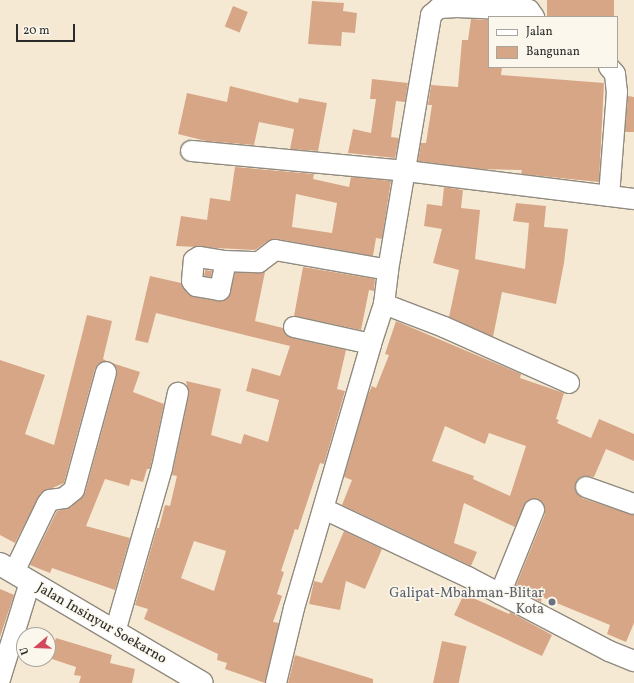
<!DOCTYPE html>
<html>
<head>
<meta charset="utf-8">
<style>
	body { margin:0 }
	#map { position:relative; width:634px; height:683px; overflow:hidden; background:#f6e9d3; font-family:Vollkorn,serif }
	div>[style] { position:absolute }
	[style*='--x'] { left:calc(var(--x)*1px); top:calc(var(--y)*1px); width:calc(var(--w)*1px); rotate:calc(var(--a)*1deg) }
	.building>* { inset:0; background:#d7a687; transform-origin:0 0 }
	.roads { filter:drop-shadow(1px 0 #908a7f) drop-shadow(-1px 0 #908a7f) drop-shadow(0 1px #908a7f) drop-shadow(0 -1px #908a7f) }
	.street>* { height:20px; margin:-10px; padding:0 10px; transform-origin:10px; border-radius:10px; background:#fff }
	.secondary>* { height:22px; margin:-11px; padding:0 11px; transform-origin:11px; border-radius:11px; background:#fff }
	.dots>* { width:11px; height:11px; translate:-50% -50%; box-sizing:border-box; border:2px solid #fbf7ec; border-radius:50% }
	span { translate:-50% -50%; white-space:nowrap; text-align:center; line-height:1.15; -webkit-text-stroke:3px #fbf7ec; paint-order:stroke }
	.worship-label { font-size:14px; color:#5b616d }
	.right { translate:-100% -50%; text-align:right }
	.street-label { font-size:14px; color:#2b2b2b }
	.legend { position:absolute; left:488px; top:16px; width:130px; height:52px; box-sizing:border-box; background:#fbf7ec; border:1px solid #a8a59f; margin:0; padding:5px 7px; list-style:none; font-size:12px; color:#2b2b2b }
	.legend li { display:flex; align-items:center; gap:8px; height:20px }
	.legend b { width:20px; border:1px solid #a8a59f }
	.north { position:absolute; left:16px; top:627px; width:40px; height:40px; box-sizing:border-box; background:#fbf7ec; border:1px solid #a8a59f; border-radius:50%; rotate:251deg; font-size:11px; font-weight:700; line-height:16px; text-align:center; color:#2b2b2b }
	.north::after { content:''; display:block; margin:auto; width:14px; height:18px; background:#d1495b; clip-path:polygon(50% 0,100% 100%,50% 72%,0 100%) }
	.scale { position:absolute; left:16px; top:24px; width:59px; height:18px; box-sizing:border-box; border:2px solid #2b2b2b; border-top:0; padding-left:5px; font-size:12px; line-height:14px; white-space:nowrap; color:#2b2b2b; -webkit-text-stroke:3px #fbf7ec; paint-order:stroke }
</style>
</head>
<body>
<div id="map">
	<div class="building">
		<div style="left:547px;top:0;width:67px;height:17px"></div>
		<div style="clip-path:polygon(312px 1px,344px 3px,343px 11px,357px 13px,355px 33px,342px 32px,341px 46px,308px 44px)"></div>
		<div style="left:233px;top:6px;width:16px;height:22px;rotate:22deg"></div>
		<div style="clip-path:polygon(471px 19px,489px 20px,489px 67px,502px 67px,501px 75px,604px 83px,599px 182px,521px 174px,522px 170px,481px 169px,418px 161px,421px 143px,426px 143px,432px 105px,428px 105px,431px 85px,458px 87px,462px 40px,468px 40px)"></div>
		<div style="clip-path:polygon(372px 79px,408px 83px,405px 102px,396px 101px,391px 137px,399px 138px,395px 158px,348px 153px,353px 129px,371px 133px,376px 99px,370px 99px)"></div>
		<div style="clip-path:polygon(230px 86px,298px 103px,299px 98px,327px 103px,318px 151px,290px 149px,294px 129px,259px 122px,254px 145px,206px 141px,178px 134px,187px 93px,227px 102px)"></div>
		<div style="clip-path:polygon(628px 96px,634px 97px,634px 132px,625px 132px)"></div>
		<div style="clip-path:polygon(evenodd,235px 167px,314px 174px,313px 179px,349px 187px,351px 177px,391px 181px,382px 239px,376px 238px,373px 256px,277px 239px,268px 241px,255px 250px,176px 246px,181px 216px,207px 220px,210px 198px,230px 201px,235px 167px,296px 194px,337px 203px,332px 233px,292px 227px,296px 194px)"></div>
		<div style="clip-path:polygon(444px 187px,463px 190px,461px 208px,480px 210px,475px 259px,525px 269px,529px 223px,513px 221px,516px 203px,546px 206px,544px 227px,568px 229px,564px 263px,556px 304px,502px 292px,493px 337px,449px 317px,459px 270px,433px 263px,442px 229px,424px 226px,427px 204px,442px 206px)"></div>
		<div style="clip-path:polygon(303px 267px,375px 279px,374px 291px,369px 290px,361px 330px,294px 316px)"></div>
		<div style="left:205px;top:270px;width:7px;height:6px;rotate:8deg"></div>
		<div style="clip-path:polygon(evenodd,265px 272px,255px 321px,283px 328px,286px 335px,292px 338px,346px 350px,337px 389px,345px 391px,324px 464px,320px 463px,298px 530px,295px 529px,281px 571px,284px 572px,277px 594px,282px 596px,273px 622px,279px 623px,265px 683px,225px 669px,227px 663px,217px 660px,218px 654px,144px 619px,148px 609px,135px 605px,157px 528px,159px 528px,165px 505px,170px 506px,177px 476px,172px 475px,189px 395px,186px 381px,221px 389px,211px 435px,241px 444px,244px 434px,268px 442px,279px 400px,246px 391px,252px 368px,280px 376px,290px 346px,156px 313px,148px 343px,135px 340px,150px 276px,181px 283px,187px 293px,194px 297px,218px 301px,229px 297px,235px 273px,265px 272px,194px 541px,226px 551px,214px 591px,181px 578px,194px 541px)"></div>
		<div style="clip-path:polygon(87px 315px,112px 321px,103px 359px,107px 361px,98px 364px,95px 369px,64px 483px,41px 493px,15px 543px,0 535px,0 360px,45px 375px,25px 434px,54px 445px)"></div>
		<div style="clip-path:polygon(evenodd,396px 321px,521px 374px,520px 378px,564px 393px,556px 419px,559px 420px,557px 423px,591px 438px,599px 419px,634px 434px,634px 461px,606px 449px,594px 477px,584px 476px,579px 478px,575px 489px,582px 498px,634px 515px,634px 623px,626px 642px,607px 634px,610px 625px,542px 597px,541px 602px,515px 588px,545px 514px,543px 503px,539px 500px,527px 501px,515px 527px,464px 503px,454px 543px,477px 552px,471px 566px,342px 505px,352px 480px,344px 477px,367px 397px,372px 386px,376px 388px,389px 355px,385px 354px,396px 321px,445px 426px,485px 444px,489px 433px,526px 446px,510px 496px,473px 479px,474px 476px,432px 461px,445px 426px)"></div>
		<div style="clip-path:polygon(112px 363px,140px 372px,133px 392px,164px 404px,151px 465px,150px 469px,147px 469px,143px 482px,131px 479px,129px 486px,105px 479px,86px 526px,130px 538px,115px 590px,52px 568px,50px 573px,30px 565px,57px 511px,71px 507px,85px 493px,117px 375px,117px 369px)"></div>
		<div style="clip-path:polygon(344px 531px,382px 549px,365px 589px,346px 581px,340px 610px,309px 604px,314px 581px,322px 583px)"></div>
		<div style="clip-path:polygon(0 589px,14px 595px,0 637px)"></div>
		<div style="clip-path:polygon(464px 594px,509px 614px,510px 612px,552px 635px,542px 656px,454px 615px)"></div>
		<div style="clip-path:polygon(56px 638px,112px 655px,110px 663px,135px 669px,132px 683px,79px 683px,81px 676px,74px 675px,76px 667px,49px 658px)"></div>
		<div style="left:442px;top:641px;width:25px;height:43px;rotate:12deg"></div>
		<div style="clip-path:polygon(295px 655px,373px 679px,373px 683px,288px 683px)"></div>
	</div>
	<div class="roads">
		<div class="street">
			<div style="--x:609;--y:67;--w:9;--a:49"></div>
			<div style="--x:615;--y:74;--w:18;--a:84"></div>
			<div style="--x:617;--y:92;--w:104;--a:94.4"></div>
			<div style="--x:191;--y:151;--w:216;--a:5.3"></div>
			<div style="--x:406;--y:171;--w:230;--a:7"></div>
			<div style="--x:226;--y:261;--w:30;--a:102"></div>
			<div style="--x:220;--y:290;--w:24;--a:-171"></div>
			<div style="--x:196;--y:286;--w:6;--a:-129"></div>
			<div style="--x:192;--y:281;--w:21;--a:-85"></div>
			<div style="--x:194;--y:260;--w:6;--a:-31"></div>
			<div style="--x:199;--y:257;--w:25;--a:9"></div>
			<div style="--x:224;--y:261;--w:35;--a:2"></div>
			<div style="--x:259;--y:262;--w:20;--a:-37"></div>
			<div style="--x:275;--y:250;--w:115;--a:10"></div>
			<div style="--x:384;--y:304;--w:64;--a:21"></div>
			<div style="--x:444;--y:327;--w:137;--a:24.1"></div>
			<div style="--x:294;--y:327;--w:79;--a:12.4"></div>
			<div style="--x:586;--y:487;--w:51;--a:19.5"></div>
			<div style="--x:324;--y:509;--w:159;--a:25.3"></div>
			<div style="--x:468;--y:577;--w:159;--a:27.7"></div>
			<div style="--x:609;--y:651;--w:27;--a:22"></div>
			<div style="--x:14;--y:572;--w:76;--a:-64.1"></div>
			<div style="--x:47;--y:504;--w:5;--a:-53"></div>
			<div style="--x:50;--y:500;--w:14;--a:-8"></div>
			<div style="--x:64;--y:498;--w:13;--a:-39"></div>
			<div style="--x:74;--y:490;--w:122;--a:-74.8"></div>
			<div style="--x:500;--y:594;--w:91;--a:-68"></div>
			<div style="--x:115;--y:632;--w:171;--a:-74"></div>
			<div style="--x:162;--y:468;--w:77;--a:-78"></div>
			<div style="--x:0;--y:679;--w:102;--a:-72.8"></div>
			<div style="--x:276;--y:683;--w:77;--a:-76.5"></div>
			<div style="--x:294;--y:608;--w:275;--a:-73.7"></div>
			<div style="--x:371;--y:344;--w:42;--a:-72"></div>
			<div style="--x:384;--y:304;--w:34;--a:-83"></div>
			<div style="--x:388;--y:270;--w:259;--a:-80.4"></div>
			<div style="--x:431;--y:15;--w:11;--a:-41"></div>
			<div style="--x:439;--y:8;--w:18;--a:-3"></div>
			<div style="--x:457;--y:7;--w:72;--a:2.4"></div>
			<div style="--x:529;--y:10;--w:9;--a:54"></div>
		</div>
		<div class="secondary">
			<div style="--x:0;--y:564;--w:234;--a:30.5"></div>
		</div>
	</div>
	<div class="dots">
		<div style="left:552px;top:602px;background:#6b7280"></div>
	</div>
	<div class="worship-label">
		<span class="right" style="left:544px;top:602px">Galipat-Mbahman-Blitar<br>Kota</span>
	</div>
	<div class="street-label">
		<span style="left:101px;top:624px;rotate:30deg">Jalan Insinyur Soekarno</span>
	</div>
	<ul class="legend">
	<li><b style="height:5px;background:#fff"></b>Jalan</li>
	<li><b style="height:11px;background:#d7a687"></b>Bangunan</li>
	</ul>
	<div class="north">U</div>
	<div class="scale">20 m</div>
</div>
</body>
</html>
